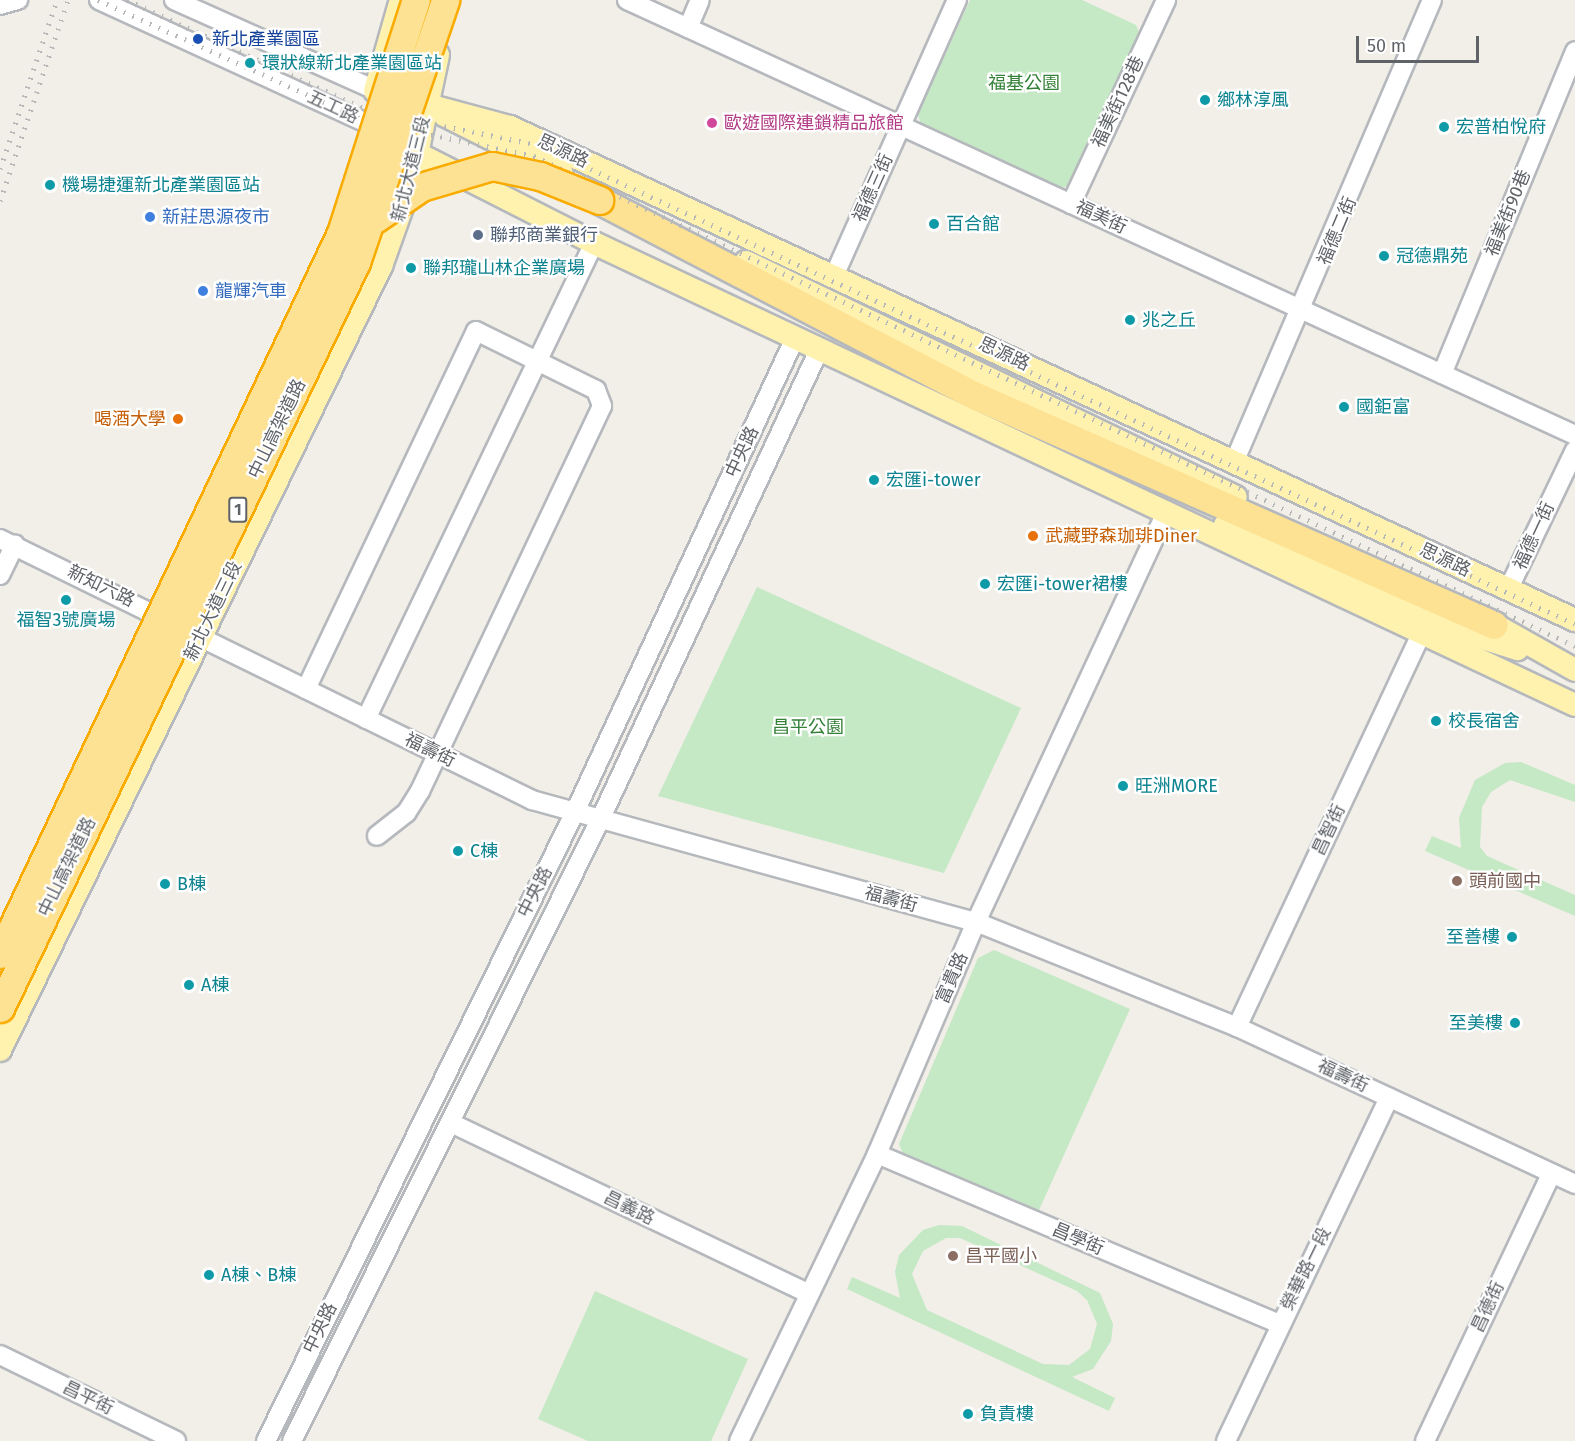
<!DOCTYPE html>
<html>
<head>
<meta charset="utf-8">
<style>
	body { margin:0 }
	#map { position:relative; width:1575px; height:1441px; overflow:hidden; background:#f1efe8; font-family:"Fira Sans","Noto Sans TC",sans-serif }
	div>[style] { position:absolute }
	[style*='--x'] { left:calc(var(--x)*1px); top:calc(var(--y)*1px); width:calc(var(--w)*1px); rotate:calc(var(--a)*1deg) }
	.green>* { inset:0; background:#c5e8c5 }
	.roads { filter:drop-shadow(2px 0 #b5b8bc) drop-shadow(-2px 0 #b5b8bc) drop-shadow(0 2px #b5b8bc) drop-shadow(0 -2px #b5b8bc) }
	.minor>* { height:18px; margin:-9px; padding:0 9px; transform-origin:9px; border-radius:9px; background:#fff }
	.major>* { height:22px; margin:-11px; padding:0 11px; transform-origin:11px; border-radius:11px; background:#fff2af }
	.highway>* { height:27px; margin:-13.5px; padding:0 13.5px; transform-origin:13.5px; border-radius:13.5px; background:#fde293 }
	.rail>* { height:4.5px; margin-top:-2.25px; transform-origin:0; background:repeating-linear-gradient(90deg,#b6b7b8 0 1.5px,transparent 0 9.5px) }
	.bridges { filter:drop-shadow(2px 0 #f9ab00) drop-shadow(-2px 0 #f9ab00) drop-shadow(0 2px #f9ab00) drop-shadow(0 -2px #f9ab00) }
	.highway-bridge>* { height:27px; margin:-13.5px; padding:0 13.5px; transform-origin:13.5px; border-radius:13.5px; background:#fde293 }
	.dots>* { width:16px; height:16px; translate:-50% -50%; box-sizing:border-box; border:3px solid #fff; border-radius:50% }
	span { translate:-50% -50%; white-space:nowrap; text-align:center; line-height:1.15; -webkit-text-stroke:4.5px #fff; paint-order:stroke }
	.shield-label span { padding:2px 4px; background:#fff; border:2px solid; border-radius:4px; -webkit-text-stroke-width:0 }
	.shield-label { font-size:16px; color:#5f6368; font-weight:700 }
	.transit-label { font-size:18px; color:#164399 }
	.left { translate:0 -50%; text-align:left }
	.culture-label { font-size:18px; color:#0d838f }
	.right { translate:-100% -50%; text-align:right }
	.park-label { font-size:18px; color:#348238 }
	.street-label { font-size:18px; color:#5f6368 }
	.hotel-label { font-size:18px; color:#b23c85 }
	.shop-label { font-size:18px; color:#366cbe }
	.service-label { font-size:18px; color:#4e5e75 }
	.food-label { font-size:18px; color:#c56008 }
	.education-label { font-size:18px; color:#785e54 }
	.scale { position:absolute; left:1356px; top:36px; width:123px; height:27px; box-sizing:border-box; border:3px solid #5f6368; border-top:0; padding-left:8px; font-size:18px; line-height:21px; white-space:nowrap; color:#5f6368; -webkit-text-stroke:4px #fff; paint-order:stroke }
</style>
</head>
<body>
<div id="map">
	<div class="green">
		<div style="clip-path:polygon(970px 0,1082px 0,1136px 25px,1140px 35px,1068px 186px,1055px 190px,921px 126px,918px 114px)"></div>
		<div style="clip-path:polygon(757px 587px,1021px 708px,944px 873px,658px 796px)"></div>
		<div style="clip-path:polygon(1521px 762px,1575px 785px,1575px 802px,1510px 780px,1491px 792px,1482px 807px,1480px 847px,1487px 856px,1575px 895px,1575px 916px,1425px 851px,1432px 836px,1461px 848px,1459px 818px,1475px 780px,1505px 763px)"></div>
		<div style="clip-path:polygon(994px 950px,1130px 1009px,1039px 1210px,903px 1154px,899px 1144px,978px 958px)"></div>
		<div style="clip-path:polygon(evenodd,939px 1225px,962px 1226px,1100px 1293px,1113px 1324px,1111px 1341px,1093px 1369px,1072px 1377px,1115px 1398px,1109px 1411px,847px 1289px,852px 1277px,900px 1298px,895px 1272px,899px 1255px,923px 1230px,939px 1225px,946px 1238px,960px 1238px,1077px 1291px,1087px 1300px,1097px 1324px,1090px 1349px,1069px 1365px,1043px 1364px,927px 1310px,912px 1274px,923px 1251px,946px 1238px)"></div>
		<div style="clip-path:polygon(595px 1291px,748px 1359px,711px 1441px,588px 1441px,538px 1419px)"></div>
	</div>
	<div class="roads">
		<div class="minor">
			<div style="--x:99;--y:0;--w:299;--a:24.7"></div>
			<div style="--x:174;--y:0;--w:220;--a:24.1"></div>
			<div style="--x:627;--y:0;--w:1043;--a:24.65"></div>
			<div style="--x:0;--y:5;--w:19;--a:-16"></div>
			<div style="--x:688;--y:28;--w:30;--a:-67"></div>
			<div style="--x:1071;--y:204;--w:225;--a:-65"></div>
			<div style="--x:834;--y:276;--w:302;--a:-66"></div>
			<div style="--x:1442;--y:374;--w:349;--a:-67.6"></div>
			<div style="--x:1235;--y:460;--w:500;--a:-66.82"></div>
			<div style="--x:0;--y:539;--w:593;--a:26.13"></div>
			<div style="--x:532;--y:800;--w:460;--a:15.4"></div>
			<div style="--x:976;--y:922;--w:281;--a:21.9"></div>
			<div style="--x:1237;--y:1027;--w:373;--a:24.9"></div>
			<div style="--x:0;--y:575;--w:34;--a:-64"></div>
			<div style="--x:1508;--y:590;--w:155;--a:-64.4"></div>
			<div style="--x:306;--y:689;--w:396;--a:-64.6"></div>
			<div style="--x:476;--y:331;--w:134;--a:26.2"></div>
			<div style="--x:596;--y:390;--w:17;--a:69"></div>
			<div style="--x:602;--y:406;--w:426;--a:115.3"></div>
			<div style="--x:420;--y:791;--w:26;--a:122"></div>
			<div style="--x:406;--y:813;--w:37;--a:142"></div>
			<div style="--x:366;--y:719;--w:528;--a:-64.41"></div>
			<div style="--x:1237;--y:1027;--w:434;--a:-64.9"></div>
			<div style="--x:451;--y:1123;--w:395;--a:25.5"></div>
			<div style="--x:877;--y:1154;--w:437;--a:22.9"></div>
			<div style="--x:0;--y:1355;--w:196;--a:26"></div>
			<div style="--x:266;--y:1441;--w:699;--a:-63.84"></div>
			<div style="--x:574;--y:814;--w:525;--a:-65.1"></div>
			<div style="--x:292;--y:1441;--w:693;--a:-63.62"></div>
			<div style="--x:600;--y:820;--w:519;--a:-65.02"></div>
			<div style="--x:739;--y:1441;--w:318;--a:-64.3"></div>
			<div style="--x:877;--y:1154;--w:252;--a:-66.9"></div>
			<div style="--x:976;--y:922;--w:450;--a:-65.1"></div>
			<div style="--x:1226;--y:1441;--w:380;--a:-64.6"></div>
			<div style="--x:1425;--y:1441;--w:295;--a:-64.7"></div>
		</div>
		<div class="major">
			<div style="--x:375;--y:91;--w:95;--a:-74.1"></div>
			<div style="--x:394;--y:96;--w:120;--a:15"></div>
			<div style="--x:510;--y:127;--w:1174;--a:24.84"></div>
			<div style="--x:444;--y:115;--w:132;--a:26.6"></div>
			<div style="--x:383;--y:136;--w:237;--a:26.9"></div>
			<div style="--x:594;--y:243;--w:1084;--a:25.22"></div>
			<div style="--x:746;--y:262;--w:543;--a:25.62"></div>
			<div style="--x:1225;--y:525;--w:242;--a:24.7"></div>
			<div style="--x:1445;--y:626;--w:76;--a:17.7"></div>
			<div style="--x:1481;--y:617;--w:108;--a:29.4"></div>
			<div style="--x:0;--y:1050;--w:872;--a:-64.08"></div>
			<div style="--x:381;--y:266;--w:89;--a:-70.3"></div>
			<div style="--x:411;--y:182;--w:130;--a:-78"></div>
		</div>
		<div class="highway">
			<div style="--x:599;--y:200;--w:425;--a:27.5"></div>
			<div style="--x:976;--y:396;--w:566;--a:23.85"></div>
		</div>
	</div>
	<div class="rail">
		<div style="--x:98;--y:0;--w:294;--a:24.3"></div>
		<div style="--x:366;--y:121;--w:172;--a:11.8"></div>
		<div style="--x:534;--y:156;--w:1151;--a:25.21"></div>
		<div style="--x:127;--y:0;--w:267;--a:24.6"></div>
		<div style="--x:370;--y:111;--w:172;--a:11.4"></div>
		<div style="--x:539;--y:145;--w:1141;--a:24.81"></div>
		<div style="--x:0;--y:169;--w:178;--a:-71.4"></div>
		<div style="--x:0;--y:201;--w:212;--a:-71.3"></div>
	</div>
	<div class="bridges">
		<div class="highway-bridge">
			<div style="--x:375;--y:219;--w:56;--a:-34.8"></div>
			<div style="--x:421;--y:187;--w:74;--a:-16.5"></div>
			<div style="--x:492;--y:166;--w:49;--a:11.8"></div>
			<div style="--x:540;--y:176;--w:64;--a:22.1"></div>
			<div style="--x:0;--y:954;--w:798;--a:-64.69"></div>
			<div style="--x:341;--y:233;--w:245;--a:-72.2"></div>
			<div style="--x:0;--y:1008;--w:827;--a:-64.49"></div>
			<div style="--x:356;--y:262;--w:277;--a:-71.2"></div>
		</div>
	</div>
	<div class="dots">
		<div style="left:198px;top:39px;background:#1a4fb4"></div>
		<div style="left:250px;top:63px;background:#0f9aa8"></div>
		<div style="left:1205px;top:100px;background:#0f9aa8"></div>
		<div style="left:712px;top:123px;background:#d1479c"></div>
		<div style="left:1444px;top:127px;background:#0f9aa8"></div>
		<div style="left:50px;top:185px;background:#0f9aa8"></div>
		<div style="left:150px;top:217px;background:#3f7fe0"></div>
		<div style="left:934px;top:224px;background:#0f9aa8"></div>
		<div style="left:478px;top:235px;background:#5c6f8a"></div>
		<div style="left:1384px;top:256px;background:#0f9aa8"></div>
		<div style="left:411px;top:268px;background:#0f9aa8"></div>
		<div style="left:203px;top:291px;background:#3f7fe0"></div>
		<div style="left:1130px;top:320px;background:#0f9aa8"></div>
		<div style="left:1344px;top:407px;background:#0f9aa8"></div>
		<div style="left:178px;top:419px;background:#e8710a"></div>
		<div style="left:874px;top:480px;background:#0f9aa8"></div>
		<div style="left:1033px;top:536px;background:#e8710a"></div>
		<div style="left:985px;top:584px;background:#0f9aa8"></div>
		<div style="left:66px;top:600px;background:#0f9aa8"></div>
		<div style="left:1436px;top:721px;background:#0f9aa8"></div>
		<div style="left:1123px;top:786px;background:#0f9aa8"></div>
		<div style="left:458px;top:851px;background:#0f9aa8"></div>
		<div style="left:1457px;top:881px;background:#8d6e63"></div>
		<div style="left:165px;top:884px;background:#0f9aa8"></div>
		<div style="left:1512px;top:937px;background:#0f9aa8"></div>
		<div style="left:189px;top:985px;background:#0f9aa8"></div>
		<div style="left:1515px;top:1023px;background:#0f9aa8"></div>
		<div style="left:953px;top:1256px;background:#8d6e63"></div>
		<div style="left:209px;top:1275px;background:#0f9aa8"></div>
		<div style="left:968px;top:1414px;background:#0f9aa8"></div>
	</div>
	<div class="shield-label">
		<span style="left:238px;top:510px">1</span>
	</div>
	<div class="transit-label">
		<span class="left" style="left:212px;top:39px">新北產業園區</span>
	</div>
	<div class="culture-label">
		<span class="left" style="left:262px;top:63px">環狀線新北產業園區站</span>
		<span class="left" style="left:1217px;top:100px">鄉林淳風</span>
		<span class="left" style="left:1456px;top:127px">宏普柏悅府</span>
		<span class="left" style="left:62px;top:185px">機場捷運新北產業園區站</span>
		<span class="left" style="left:946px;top:224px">百合館</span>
		<span class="left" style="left:1396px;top:256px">冠德鼎苑</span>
		<span class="left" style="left:423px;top:268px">聯邦瓏山林企業廣場</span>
		<span class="left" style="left:1142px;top:320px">兆之丘</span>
		<span class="left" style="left:1356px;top:407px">國鉅富</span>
		<span class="left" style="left:886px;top:480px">宏匯i-tower</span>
		<span class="left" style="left:997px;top:584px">宏匯i-tower裙樓</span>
		<span style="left:66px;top:620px">福智3號廣場</span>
		<span class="left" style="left:1448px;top:721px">校長宿舍</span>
		<span class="left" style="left:1135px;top:786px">旺洲MORE</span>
		<span class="left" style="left:470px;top:851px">C棟</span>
		<span class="left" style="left:177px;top:884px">B棟</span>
		<span class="right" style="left:1500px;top:937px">至善樓</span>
		<span class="left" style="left:201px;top:985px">A棟</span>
		<span class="right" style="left:1503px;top:1023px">至美樓</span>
		<span class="left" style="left:221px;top:1275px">A棟、B棟</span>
		<span class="left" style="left:980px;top:1414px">負責樓</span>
	</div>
	<div class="park-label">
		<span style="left:1024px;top:83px">福基公園</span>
		<span style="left:808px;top:727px">昌平公園</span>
	</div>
	<div class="street-label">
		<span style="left:1118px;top:102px;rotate:-65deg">福美街128巷</span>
		<span style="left:333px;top:107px;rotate:25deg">五工路</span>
		<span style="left:563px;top:151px;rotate:25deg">思源路</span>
		<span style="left:411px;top:169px;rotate:-76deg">新北大道三段</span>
		<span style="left:873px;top:188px;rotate:-66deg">福德三街</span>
		<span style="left:1508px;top:213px;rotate:-68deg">福美街90巷</span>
		<span style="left:1101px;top:217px;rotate:25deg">福美街</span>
		<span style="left:1337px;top:231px;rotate:-67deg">福德二街</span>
		<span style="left:1004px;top:354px;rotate:25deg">思源路</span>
		<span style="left:277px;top:429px;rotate:-64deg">中山高架道路</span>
		<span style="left:742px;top:452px;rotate:-65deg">中央路</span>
		<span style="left:1534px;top:536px;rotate:-65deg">福德一街</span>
		<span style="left:1445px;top:560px;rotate:25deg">思源路</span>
		<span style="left:101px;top:586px;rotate:26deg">新知六路</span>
		<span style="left:213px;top:611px;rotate:-64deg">新北大道三段</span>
		<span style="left:430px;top:750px;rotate:26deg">福壽街</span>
		<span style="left:1329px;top:830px;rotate:-65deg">昌智街</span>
		<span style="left:67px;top:867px;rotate:-64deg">中山高架道路</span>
		<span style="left:535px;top:892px;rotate:-63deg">中央路</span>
		<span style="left:891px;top:899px;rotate:15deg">福壽街</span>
		<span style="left:952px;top:978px;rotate:-67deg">富貴路</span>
		<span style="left:1343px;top:1076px;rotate:25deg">福壽街</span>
		<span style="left:629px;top:1208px;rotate:26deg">昌義路</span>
		<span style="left:1078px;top:1239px;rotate:23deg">昌學街</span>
		<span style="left:1306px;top:1269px;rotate:-64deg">榮華路一段</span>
		<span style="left:1488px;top:1307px;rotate:-65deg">昌德街</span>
		<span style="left:320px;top:1328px;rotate:-64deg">中央路</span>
		<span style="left:88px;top:1398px;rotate:26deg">昌平街</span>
	</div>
	<div class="hotel-label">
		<span class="left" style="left:724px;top:123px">歐遊國際連鎖精品旅館</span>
	</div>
	<div class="shop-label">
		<span class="left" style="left:162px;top:217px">新莊思源夜市</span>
		<span class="left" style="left:215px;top:291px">龍輝汽車</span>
	</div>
	<div class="service-label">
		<span class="left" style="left:490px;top:235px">聯邦商業銀行</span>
	</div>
	<div class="food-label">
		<span class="right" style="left:166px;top:419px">喝酒大學</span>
		<span class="left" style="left:1045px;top:536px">武藏野森珈琲Diner</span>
	</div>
	<div class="education-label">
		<span class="left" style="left:1469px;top:881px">頭前國中</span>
		<span class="left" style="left:965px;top:1256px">昌平國小</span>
	</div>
	<div class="scale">50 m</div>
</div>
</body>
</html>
